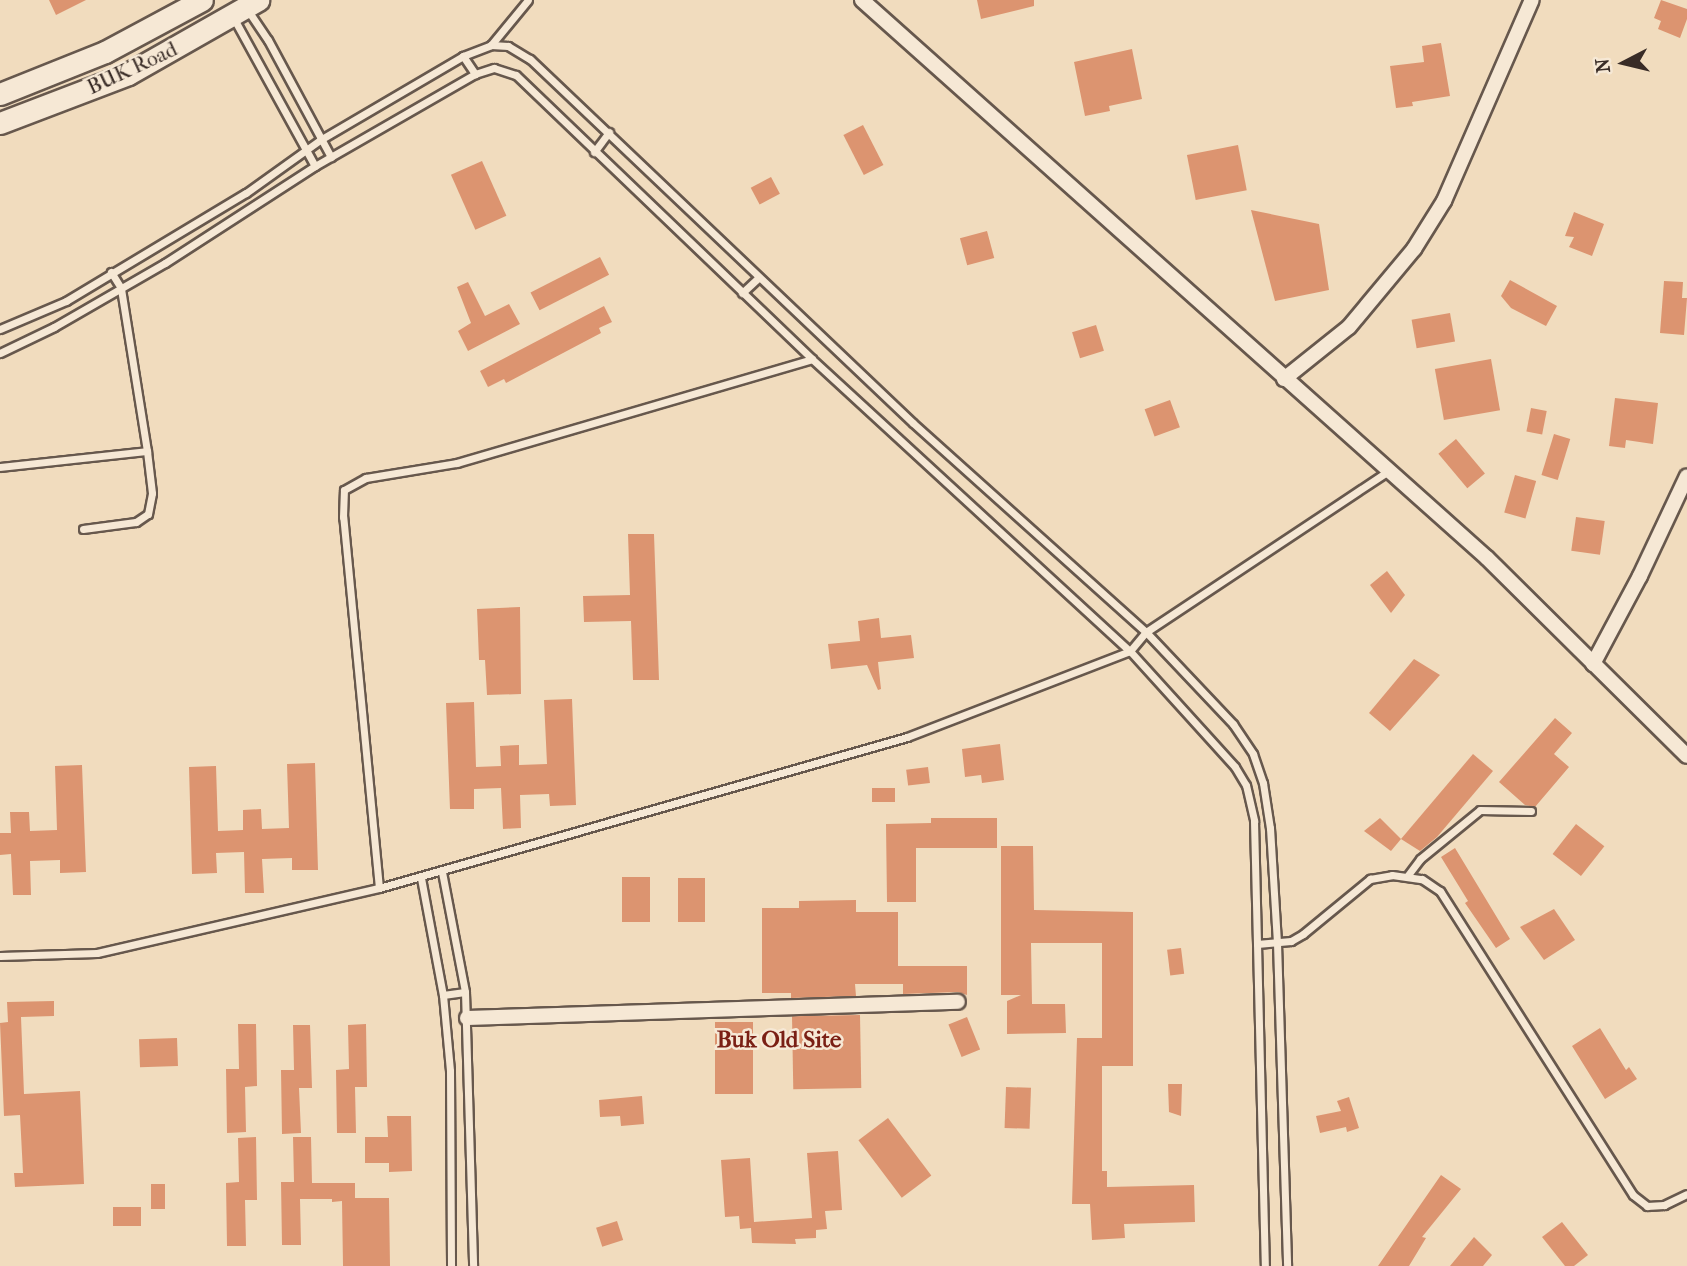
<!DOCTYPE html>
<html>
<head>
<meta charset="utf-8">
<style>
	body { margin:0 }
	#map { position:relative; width:1687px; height:1266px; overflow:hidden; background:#f1dcbe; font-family:"IM FELL French Canon",serif }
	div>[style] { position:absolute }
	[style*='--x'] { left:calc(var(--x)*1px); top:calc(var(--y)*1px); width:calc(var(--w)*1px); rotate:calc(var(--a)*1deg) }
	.building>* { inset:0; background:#dc9470; transform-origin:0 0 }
	.roads { filter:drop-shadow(2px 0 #67584d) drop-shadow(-2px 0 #67584d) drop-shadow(0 2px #67584d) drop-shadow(0 -2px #67584d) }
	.lane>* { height:7px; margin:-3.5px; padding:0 3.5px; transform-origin:3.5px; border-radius:3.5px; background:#f6e8d5 }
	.street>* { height:14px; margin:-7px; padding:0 7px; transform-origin:7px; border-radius:7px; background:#f6e8d5 }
	.secondary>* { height:21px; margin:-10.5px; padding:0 10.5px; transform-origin:10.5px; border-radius:10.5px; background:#f6e8d5 }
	span { translate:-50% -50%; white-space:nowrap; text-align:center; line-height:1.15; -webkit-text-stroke:5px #f6e8d5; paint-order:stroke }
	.street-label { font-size:21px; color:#392c27 }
	.neighbourhood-label { font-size:23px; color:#7a1f14; font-weight:700 }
	.north { position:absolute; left:1589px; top:28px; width:70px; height:70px; -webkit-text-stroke:5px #f6e8d5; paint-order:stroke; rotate:263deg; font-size:19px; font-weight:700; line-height:28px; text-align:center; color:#392c27 }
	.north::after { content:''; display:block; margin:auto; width:24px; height:32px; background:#392c27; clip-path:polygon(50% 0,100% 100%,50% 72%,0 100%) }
</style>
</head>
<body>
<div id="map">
	<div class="building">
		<div style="clip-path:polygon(49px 0,86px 0,56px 15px)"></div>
		<div style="clip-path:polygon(977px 0,1034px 0,1034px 6px,981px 19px)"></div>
		<div style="clip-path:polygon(1661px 0,1687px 9px,1687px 19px,1680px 38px,1658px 29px,1661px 21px,1654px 18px)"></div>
		<div style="clip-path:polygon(1441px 43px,1450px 96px,1412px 102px,1413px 106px,1396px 108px,1390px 66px,1424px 62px,1422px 46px)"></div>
		<div style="clip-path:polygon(1132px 49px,1142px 99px,1109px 106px,1110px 111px,1085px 116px,1074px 62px)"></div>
		<div style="left:863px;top:125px;width:45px;height:22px;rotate:63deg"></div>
		<div style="left:1238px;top:145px;width:46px;height:52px;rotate:79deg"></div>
		<div style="left:482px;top:161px;width:60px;height:34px;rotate:66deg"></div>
		<div style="left:771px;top:177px;width:19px;height:23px;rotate:62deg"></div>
		<div style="clip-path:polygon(1251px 210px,1319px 224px,1329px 290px,1275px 301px)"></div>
		<div style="clip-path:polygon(1574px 212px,1604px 224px,1592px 256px,1569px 247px,1574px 237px,1565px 236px)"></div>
		<div style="left:987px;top:231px;width:28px;height:28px;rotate:75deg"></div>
		<div style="left:600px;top:257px;width:20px;height:78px;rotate:63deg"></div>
		<div style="clip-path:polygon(1510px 280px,1557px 306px,1546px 326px,1511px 308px,1501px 296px)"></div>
		<div style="clip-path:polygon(1664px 281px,1683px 282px,1682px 298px,1687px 298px,1684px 335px,1660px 333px)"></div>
		<div style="clip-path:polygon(468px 282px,485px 316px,509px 304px,520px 324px,468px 351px,458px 331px,471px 323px,457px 287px)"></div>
		<div style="clip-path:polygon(604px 306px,612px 322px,599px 328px,601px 333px,506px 383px,504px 379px,488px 387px,480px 371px)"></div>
		<div style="left:1450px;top:313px;width:29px;height:39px;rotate:80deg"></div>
		<div style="left:1096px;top:325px;width:27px;height:25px;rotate:73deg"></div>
		<div style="left:1491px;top:359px;width:52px;height:57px;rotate:80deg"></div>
		<div style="clip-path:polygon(1615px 398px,1658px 403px,1653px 444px,1626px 440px,1625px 448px,1609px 446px)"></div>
		<div style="left:1170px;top:400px;width:29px;height:27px;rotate:70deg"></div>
		<div style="left:1531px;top:408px;width:16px;height:24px;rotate:11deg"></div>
		<div style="left:1554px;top:434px;width:17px;height:43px;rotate:17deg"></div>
		<div style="left:1456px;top:439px;width:45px;height:23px;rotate:50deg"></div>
		<div style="left:1515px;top:475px;width:22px;height:39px;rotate:16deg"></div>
		<div style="left:1576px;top:517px;width:29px;height:34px;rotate:8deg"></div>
		<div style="clip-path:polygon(628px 534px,654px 534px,659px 680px,633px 680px,631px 621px,584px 622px,583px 596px,630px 595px)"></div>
		<div style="clip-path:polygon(1387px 571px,1405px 595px,1391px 613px,1370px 585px)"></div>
		<div style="clip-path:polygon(520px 607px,521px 694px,487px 695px,485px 660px,479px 660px,477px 609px)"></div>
		<div style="clip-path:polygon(879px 618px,881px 638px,911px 635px,914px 658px,878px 662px,881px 689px,878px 690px,867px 665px,831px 669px,828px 644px,860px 641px,858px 621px)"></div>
		<div style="clip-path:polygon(1414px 659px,1440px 675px,1390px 731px,1369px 713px)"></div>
		<div style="clip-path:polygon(572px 699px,576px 805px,550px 806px,549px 794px,520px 795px,521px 828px,503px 829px,501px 788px,474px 789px,474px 809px,450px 809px,446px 703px,474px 702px,476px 767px,501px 766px,500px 746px,519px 745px,519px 765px,547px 764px,544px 700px)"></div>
		<div style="clip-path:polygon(1555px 718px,1572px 733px,1554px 754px,1569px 767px,1535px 807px,1525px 805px,1499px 782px)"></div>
		<div style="clip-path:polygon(1000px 744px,1004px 780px,982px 783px,981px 775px,965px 777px,962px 749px)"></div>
		<div style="clip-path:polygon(1473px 754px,1493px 771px,1437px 837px,1420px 851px,1401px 839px)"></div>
		<div style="clip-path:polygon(315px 763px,318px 870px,292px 870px,292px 858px,262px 859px,264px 893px,245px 893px,244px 852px,216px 853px,217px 873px,192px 874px,189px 767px,216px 766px,218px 831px,243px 830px,243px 810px,261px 809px,262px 829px,289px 828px,287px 764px)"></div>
		<div style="clip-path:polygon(82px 765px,86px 872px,60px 873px,60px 860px,30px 861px,31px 895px,13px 895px,11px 854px,0 855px,0 833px,11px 833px,10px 812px,29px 812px,30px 831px,57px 830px,55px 766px)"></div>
		<div style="left:928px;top:767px;width:16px;height:22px;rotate:83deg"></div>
		<div style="left:895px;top:788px;width:14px;height:23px;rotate:90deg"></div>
		<div style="clip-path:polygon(931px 818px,997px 818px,997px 848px,916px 848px,916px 902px,887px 902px,886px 824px,931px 823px)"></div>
		<div style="clip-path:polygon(1380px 818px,1401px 839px,1391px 851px,1364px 831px)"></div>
		<div style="left:1576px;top:824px;width:36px;height:38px;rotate:38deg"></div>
		<div style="clip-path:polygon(1001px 846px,1033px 846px,1034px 910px,1133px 912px,1133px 1066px,1102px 1066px,1102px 1171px,1107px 1171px,1107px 1187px,1194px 1185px,1195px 1222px,1124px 1224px,1125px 1238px,1092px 1240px,1090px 1204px,1072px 1204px,1077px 1038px,1102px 1038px,1102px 943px,1031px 943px,1032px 1004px,1065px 1004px,1066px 1033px,1007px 1034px,1007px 1001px,1021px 995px,1001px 995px)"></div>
		<div style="clip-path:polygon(1455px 848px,1510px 939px,1496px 948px,1465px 903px,1468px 901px,1441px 857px)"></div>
		<div style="left:622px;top:877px;width:28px;height:45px"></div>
		<div style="left:678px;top:878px;width:27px;height:44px"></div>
		<div style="clip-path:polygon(856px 900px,856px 912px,898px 912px,898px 966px,967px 966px,967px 995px,958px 992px,903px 994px,903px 984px,855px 984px,856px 996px,791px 998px,791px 993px,762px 993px,762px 908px,799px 908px,799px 901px)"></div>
		<div style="clip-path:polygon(1554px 909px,1575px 940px,1544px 960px,1520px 927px)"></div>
		<div style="left:1181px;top:948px;width:26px;height:14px;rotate:83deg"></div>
		<div style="clip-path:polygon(54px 1001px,54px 1016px,21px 1017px,24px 1094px,80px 1091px,84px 1184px,15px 1187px,14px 1173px,23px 1173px,20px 1115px,4px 1116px,0 1023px,8px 1022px,7px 1002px)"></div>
		<div style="left:860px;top:1015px;width:73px;height:68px;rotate:89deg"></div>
		<div style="left:967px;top:1017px;width:35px;height:20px;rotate:68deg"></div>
		<div style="left:715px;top:1022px;width:38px;height:72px"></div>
		<div style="clip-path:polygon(238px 1024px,256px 1024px,257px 1086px,245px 1087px,246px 1132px,227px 1133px,226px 1069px,239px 1069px)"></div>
		<div style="clip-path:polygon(366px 1024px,367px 1087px,355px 1087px,356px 1133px,337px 1133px,336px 1070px,349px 1069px,348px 1025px)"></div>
		<div style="clip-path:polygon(293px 1025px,310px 1025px,312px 1088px,299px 1088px,301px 1133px,282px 1134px,281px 1070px,294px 1070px)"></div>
		<div style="clip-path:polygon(1600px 1028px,1626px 1070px,1629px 1067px,1637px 1079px,1605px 1099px,1572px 1046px)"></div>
		<div style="left:177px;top:1038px;width:28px;height:38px;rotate:88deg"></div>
		<div style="clip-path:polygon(1168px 1084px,1182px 1084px,1181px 1116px,1169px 1112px)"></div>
		<div style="left:1006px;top:1087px;width:25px;height:41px;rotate:2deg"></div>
		<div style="clip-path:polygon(642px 1096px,644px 1124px,621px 1126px,620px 1116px,600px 1117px,599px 1100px)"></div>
		<div style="clip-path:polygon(1349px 1097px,1359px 1128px,1347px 1132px,1346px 1127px,1320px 1133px,1316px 1116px,1341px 1111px,1337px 1101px)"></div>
		<div style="clip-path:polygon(387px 1116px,411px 1116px,412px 1171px,389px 1172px,389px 1163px,365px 1163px,365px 1137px,388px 1137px)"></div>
		<div style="left:888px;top:1118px;width:72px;height:37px;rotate:53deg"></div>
		<div style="clip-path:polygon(256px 1137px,257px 1200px,245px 1200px,246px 1246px,227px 1246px,226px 1183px,239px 1182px,238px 1138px)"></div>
		<div style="clip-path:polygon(293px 1137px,311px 1137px,312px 1183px,355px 1183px,355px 1198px,389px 1198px,390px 1266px,343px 1266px,342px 1201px,332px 1202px,332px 1199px,300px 1199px,301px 1245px,282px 1245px,281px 1182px,294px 1182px)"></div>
		<div style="clip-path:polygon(838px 1151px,842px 1210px,825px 1211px,827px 1229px,816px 1230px,816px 1238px,795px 1239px,796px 1244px,752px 1243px,751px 1228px,740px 1229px,739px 1216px,725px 1217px,721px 1160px,750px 1158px,754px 1222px,812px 1218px,807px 1153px)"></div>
		<div style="clip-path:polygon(1441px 1175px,1461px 1189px,1422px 1237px,1426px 1238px,1409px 1266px,1378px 1266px)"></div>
		<div style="left:151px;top:1184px;width:14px;height:25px"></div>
		<div style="left:113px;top:1207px;width:28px;height:19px"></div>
		<div style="left:617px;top:1221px;width:20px;height:22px;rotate:72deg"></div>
		<div style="clip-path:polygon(1562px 1222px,1588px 1255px,1574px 1266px,1565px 1266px,1542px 1237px)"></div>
		<div style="clip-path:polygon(1474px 1237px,1492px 1255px,1483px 1266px,1450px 1266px)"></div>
	</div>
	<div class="roads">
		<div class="lane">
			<div style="--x:247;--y:9;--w:37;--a:56"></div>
			<div style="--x:268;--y:40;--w:133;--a:61.7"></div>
			<div style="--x:233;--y:17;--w:170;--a:61.2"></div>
			<div style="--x:491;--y:45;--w:58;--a:-50.6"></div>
			<div style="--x:463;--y:56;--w:22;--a:56"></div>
			<div style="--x:594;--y:152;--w:25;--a:-53"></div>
			<div style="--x:742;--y:293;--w:22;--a:-43"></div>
			<div style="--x:0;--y:329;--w:72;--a:-23"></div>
			<div style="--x:66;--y:301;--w:210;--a:-31"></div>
			<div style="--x:246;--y:193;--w:91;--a:-35.6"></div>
			<div style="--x:320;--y:140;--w:166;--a:-30.4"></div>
			<div style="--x:463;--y:56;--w:30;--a:-21"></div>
			<div style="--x:491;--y:45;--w:17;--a:3"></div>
			<div style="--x:508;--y:46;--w:26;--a:31"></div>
			<div style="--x:530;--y:59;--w:528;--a:43.54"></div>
			<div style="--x:913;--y:423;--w:313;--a:41.9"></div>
			<div style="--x:1146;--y:632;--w:127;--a:46.6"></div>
			<div style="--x:1233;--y:724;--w:36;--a:56"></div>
			<div style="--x:1253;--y:754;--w:31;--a:71"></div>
			<div style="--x:1263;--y:783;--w:46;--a:81.2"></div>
			<div style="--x:1270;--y:828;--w:115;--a:86.5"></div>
			<div style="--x:1277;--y:943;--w:323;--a:88.2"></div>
			<div style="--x:0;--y:353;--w:60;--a:-25.7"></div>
			<div style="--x:54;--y:327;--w:128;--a:-30"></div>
			<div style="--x:165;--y:263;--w:179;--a:-32.9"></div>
			<div style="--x:315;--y:166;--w:185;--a:-29.9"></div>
			<div style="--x:475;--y:74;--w:20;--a:-18"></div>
			<div style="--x:494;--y:68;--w:23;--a:18"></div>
			<div style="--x:516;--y:75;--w:410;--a:43.8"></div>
			<div style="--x:812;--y:359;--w:432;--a:42.6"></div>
			<div style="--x:1130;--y:651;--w:156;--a:47.8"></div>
			<div style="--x:1235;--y:767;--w:21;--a:59"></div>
			<div style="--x:1246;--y:785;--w:37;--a:77"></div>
			<div style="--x:1254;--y:821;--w:445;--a:88.6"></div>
			<div style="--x:0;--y:467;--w:148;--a:-6.2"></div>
			<div style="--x:147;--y:451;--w:165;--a:-99.1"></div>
			<div style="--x:121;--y:288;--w:19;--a:-122"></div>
			<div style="--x:83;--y:529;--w:53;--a:-7.5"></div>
			<div style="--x:136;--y:522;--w:14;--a:-34"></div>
			<div style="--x:148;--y:514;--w:21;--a:-79"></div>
			<div style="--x:152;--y:493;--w:42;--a:-96.8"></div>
			<div style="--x:442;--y:872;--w:122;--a:79.1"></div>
			<div style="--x:465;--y:992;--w:274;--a:88.3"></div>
			<div style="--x:1408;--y:875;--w:20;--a:-53"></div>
			<div style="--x:1420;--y:859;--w:77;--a:-39.2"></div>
			<div style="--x:1480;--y:810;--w:51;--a:1.1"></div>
			<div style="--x:421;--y:878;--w:119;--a:79.4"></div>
			<div style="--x:443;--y:995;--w:76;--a:84.7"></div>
			<div style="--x:450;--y:1071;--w:195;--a:89.7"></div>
			<div style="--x:379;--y:888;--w:373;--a:-95.5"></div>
			<div style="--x:343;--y:517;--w:27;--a:-88"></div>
			<div style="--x:344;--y:490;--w:25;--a:-29"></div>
			<div style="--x:366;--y:478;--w:92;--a:-9.4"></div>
			<div style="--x:457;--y:463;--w:370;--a:-16.3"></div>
			<div style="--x:1257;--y:944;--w:34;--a:-5"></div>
			<div style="--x:1291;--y:941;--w:14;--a:-30"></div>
			<div style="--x:1303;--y:934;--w:87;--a:-39.4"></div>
			<div style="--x:1370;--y:879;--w:22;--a:-10"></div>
			<div style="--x:1392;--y:875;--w:30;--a:8"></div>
			<div style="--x:1422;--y:879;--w:22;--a:34"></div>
			<div style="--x:1440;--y:891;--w:360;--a:57.6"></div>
			<div style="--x:1633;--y:1195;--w:18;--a:38"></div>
			<div style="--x:1647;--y:1206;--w:17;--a:-3"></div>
			<div style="--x:1664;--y:1205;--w:25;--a:-26"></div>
			<div style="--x:0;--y:956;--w:97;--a:-1.8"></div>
			<div style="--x:97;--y:953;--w:289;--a:-13"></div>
			<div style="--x:379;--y:888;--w:549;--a:-15.96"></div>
			<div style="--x:907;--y:737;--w:239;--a:-21.1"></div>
			<div style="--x:1130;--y:651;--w:25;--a:-50"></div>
			<div style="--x:1146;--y:632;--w:291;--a:-33.6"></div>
			<div style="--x:443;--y:995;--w:22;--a:-8"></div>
		</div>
		<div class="street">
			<div style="--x:862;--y:0;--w:838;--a:41.76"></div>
			<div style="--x:1487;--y:558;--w:281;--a:44.7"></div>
			<div style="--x:1284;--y:379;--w:83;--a:-38.7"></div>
			<div style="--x:1349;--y:327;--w:102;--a:-50.2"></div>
			<div style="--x:1414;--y:249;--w:57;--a:-58"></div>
			<div style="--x:1444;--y:201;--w:219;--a:-66.4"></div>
			<div style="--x:1593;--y:664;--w:100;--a:-61.9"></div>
			<div style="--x:1640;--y:576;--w:110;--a:-64.8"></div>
			<div style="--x:467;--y:1018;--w:491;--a:-1.9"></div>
		</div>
		<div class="secondary">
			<div style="--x:0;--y:94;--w:113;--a:-21.8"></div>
			<div style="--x:105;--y:52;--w:110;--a:-28.2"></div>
			<div style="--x:0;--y:123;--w:137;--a:-20.9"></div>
			<div style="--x:128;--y:74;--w:150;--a:-29.6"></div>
		</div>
	</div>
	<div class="street-label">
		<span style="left:132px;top:68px;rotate:-25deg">BUK Road</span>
	</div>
	<div class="neighbourhood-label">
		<span style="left:779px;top:1040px">Buk Old Site</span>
	</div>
	<div class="north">N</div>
</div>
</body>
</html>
